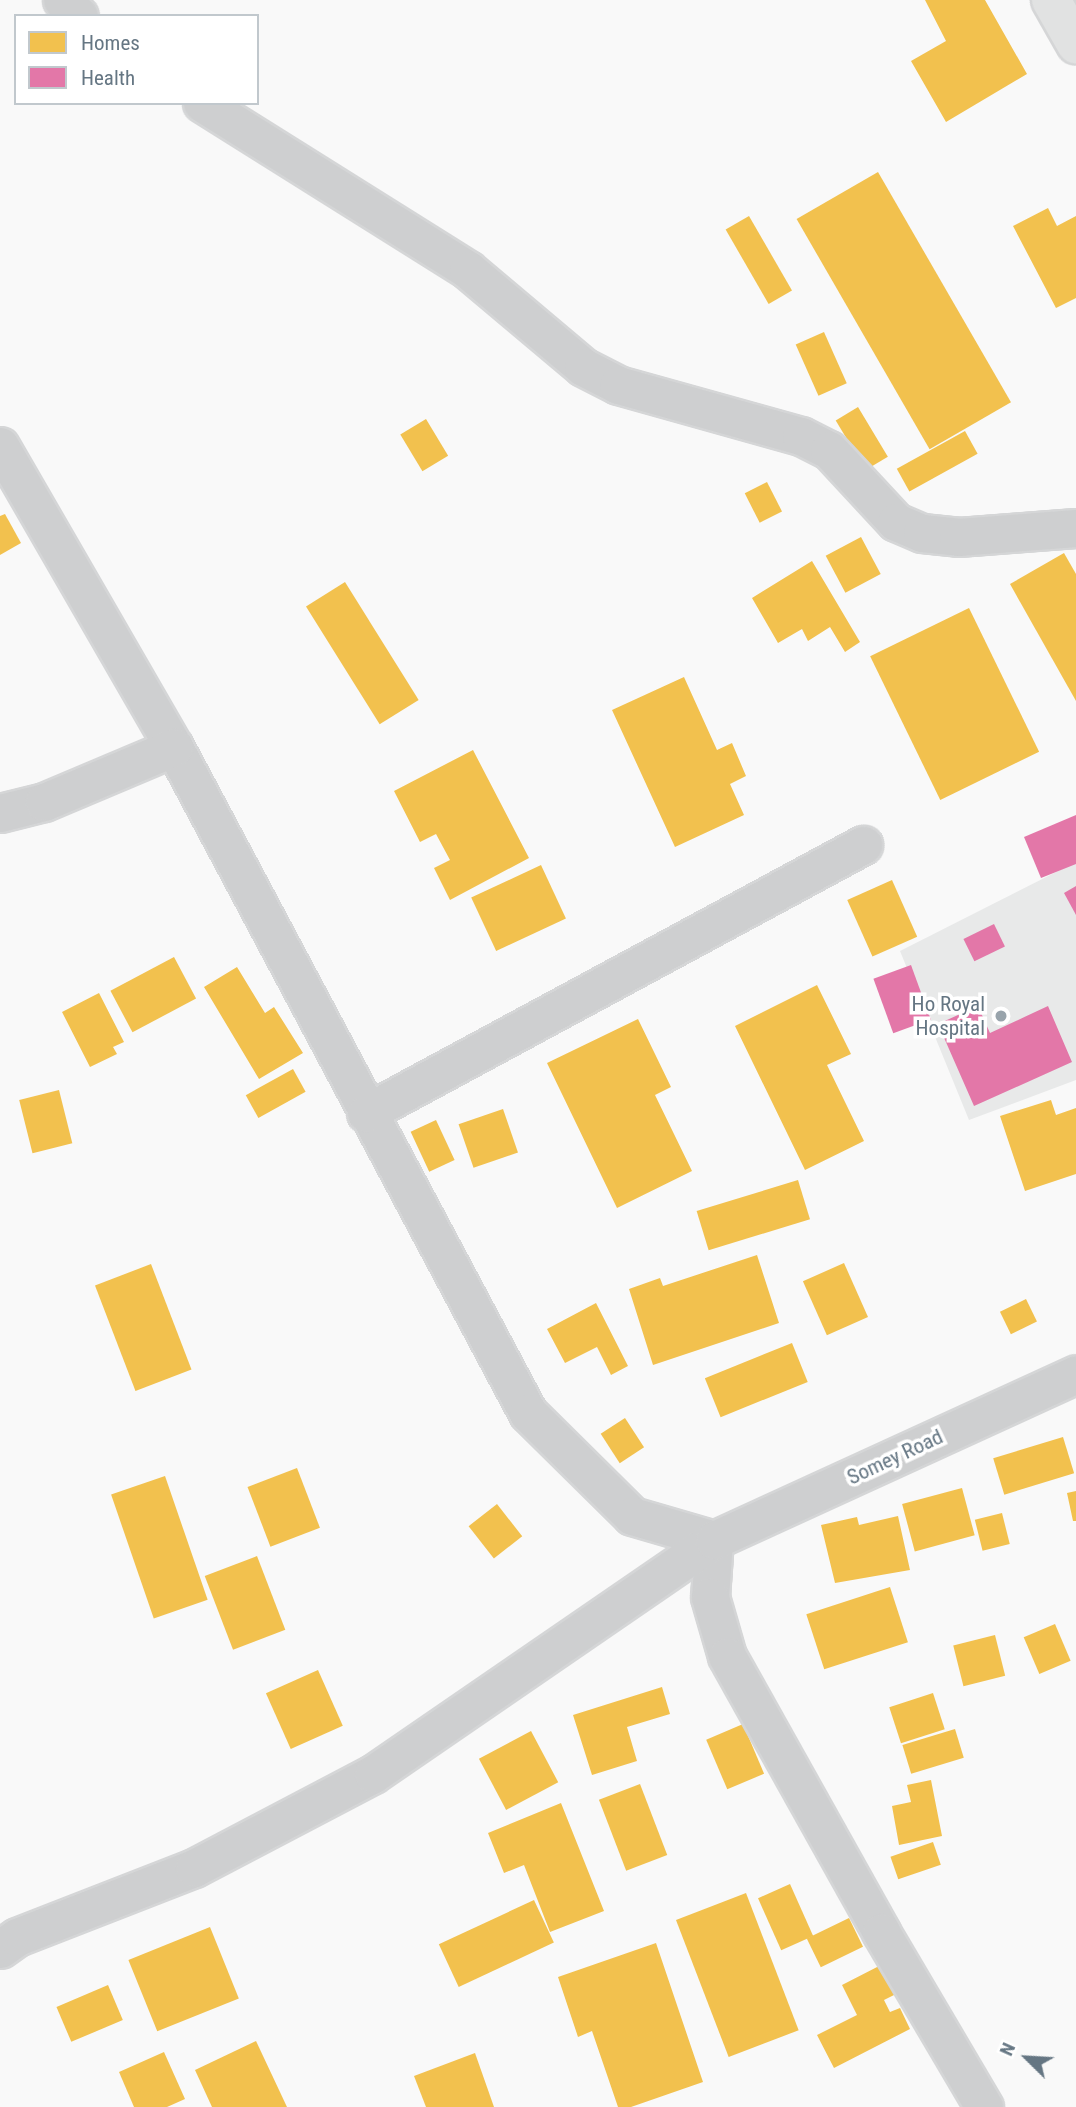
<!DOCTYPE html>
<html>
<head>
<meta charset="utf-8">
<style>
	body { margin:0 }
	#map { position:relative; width:1076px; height:2107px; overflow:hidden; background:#f9f9f9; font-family:"Roboto Condensed",sans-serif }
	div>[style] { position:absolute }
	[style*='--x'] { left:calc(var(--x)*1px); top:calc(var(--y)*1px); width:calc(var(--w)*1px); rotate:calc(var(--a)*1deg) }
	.built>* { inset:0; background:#e8e9e9 }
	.homes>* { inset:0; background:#f2c14e; transform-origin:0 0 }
	.health>* { inset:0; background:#e377a8; transform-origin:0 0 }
	.roads { filter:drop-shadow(2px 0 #d5d6d7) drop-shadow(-2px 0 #d5d6d7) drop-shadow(0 2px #d5d6d7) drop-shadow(0 -2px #d5d6d7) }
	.street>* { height:37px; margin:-18.5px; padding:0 18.5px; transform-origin:18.5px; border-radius:18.5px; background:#cecfd0 }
	.secondary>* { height:38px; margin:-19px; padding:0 19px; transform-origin:19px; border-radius:19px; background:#e1e2e2 }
	.dots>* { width:19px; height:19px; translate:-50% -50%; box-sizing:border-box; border:4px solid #fff; border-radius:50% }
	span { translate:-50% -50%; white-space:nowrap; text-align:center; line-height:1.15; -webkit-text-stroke:7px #fff; paint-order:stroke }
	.poi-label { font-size:21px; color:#657683 }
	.right { translate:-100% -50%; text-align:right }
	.street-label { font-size:21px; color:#657683 }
	.legend { position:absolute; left:14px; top:14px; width:245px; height:91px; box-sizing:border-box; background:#fff; border:2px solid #c1c8cd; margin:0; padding:9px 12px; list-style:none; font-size:21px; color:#657683 }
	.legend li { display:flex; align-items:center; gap:14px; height:35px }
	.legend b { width:35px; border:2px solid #c1c8cd }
	.north { position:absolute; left:992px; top:2023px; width:70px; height:70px; -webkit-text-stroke:5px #fff; paint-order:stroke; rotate:294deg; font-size:19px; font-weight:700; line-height:28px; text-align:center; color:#657683 }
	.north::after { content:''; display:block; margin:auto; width:24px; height:32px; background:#657683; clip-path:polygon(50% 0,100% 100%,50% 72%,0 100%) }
</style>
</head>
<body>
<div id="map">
	<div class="built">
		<div style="clip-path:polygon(1076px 862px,1076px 1080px,969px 1120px,900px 951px)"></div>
	</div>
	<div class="homes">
		<div style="clip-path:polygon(925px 0,985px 0,1027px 74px,946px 122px,911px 61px,946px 41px)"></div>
		<div style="left:878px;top:172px;width:266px;height:94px;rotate:60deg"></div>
		<div style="clip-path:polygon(1048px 208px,1057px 226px,1076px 216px,1076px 298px,1056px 308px,1013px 226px)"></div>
		<div style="left:749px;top:216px;width:86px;height:27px;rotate:60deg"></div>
		<div style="left:824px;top:332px;width:56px;height:31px;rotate:66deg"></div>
		<div style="left:858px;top:407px;width:58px;height:26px;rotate:59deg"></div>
		<div style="left:426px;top:419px;width:43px;height:30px;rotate:59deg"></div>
		<div style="left:965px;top:431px;width:26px;height:78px;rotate:61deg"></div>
		<div style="left:767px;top:482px;width:33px;height:25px;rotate:63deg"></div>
		<div style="clip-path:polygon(5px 514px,21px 543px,0 555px,0 516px)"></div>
		<div style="left:861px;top:537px;width:42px;height:40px;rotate:62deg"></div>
		<div style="clip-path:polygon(1064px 553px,1076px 574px,1076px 701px,1010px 584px)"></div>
		<div style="clip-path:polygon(812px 561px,860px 642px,845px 652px,830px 627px,808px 641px,802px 629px,778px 643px,752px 598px)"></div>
		<div style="left:345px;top:582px;width:139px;height:46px;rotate:58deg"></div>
		<div style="left:969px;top:608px;width:160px;height:110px;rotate:64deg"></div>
		<div style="clip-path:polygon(684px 677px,717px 750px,732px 743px,746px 776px,730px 784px,744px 815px,675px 847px,612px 710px)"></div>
		<div style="clip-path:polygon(473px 750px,529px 858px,450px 900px,434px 868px,450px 860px,436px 834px,420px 842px,394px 791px)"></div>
		<div style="left:541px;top:865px;width:59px;height:77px;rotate:65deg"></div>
		<div style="left:892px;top:880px;width:62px;height:49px;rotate:66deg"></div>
		<div style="left:174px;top:957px;width:47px;height:72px;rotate:62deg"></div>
		<div style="clip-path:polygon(237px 967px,265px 1013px,274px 1007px,303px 1053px,259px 1079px,204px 987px)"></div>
		<div style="clip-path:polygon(817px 985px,851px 1054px,827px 1065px,864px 1141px,805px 1170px,735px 1026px)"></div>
		<div style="clip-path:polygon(99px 993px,124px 1042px,113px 1047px,117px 1054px,90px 1067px,62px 1012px)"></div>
		<div style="clip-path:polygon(638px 1019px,671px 1087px,655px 1095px,692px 1171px,617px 1208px,547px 1063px)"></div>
		<div style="left:293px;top:1069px;width:26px;height:54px;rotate:61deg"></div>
		<div style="left:59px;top:1090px;width:55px;height:41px;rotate:76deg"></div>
		<div style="clip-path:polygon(1051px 1100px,1056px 1115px,1076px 1108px,1076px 1174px,1025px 1191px,1000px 1116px)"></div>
		<div style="left:503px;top:1109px;width:46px;height:47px;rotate:71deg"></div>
		<div style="left:436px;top:1120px;width:44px;height:28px;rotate:65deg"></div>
		<div style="left:798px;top:1180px;width:41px;height:106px;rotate:73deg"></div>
		<div style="clip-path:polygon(757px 1255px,779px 1323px,653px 1365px,629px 1289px,660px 1278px,663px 1286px)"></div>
		<div style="left:844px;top:1263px;width:59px;height:45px;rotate:66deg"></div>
		<div style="left:151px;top:1264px;width:113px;height:60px;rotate:69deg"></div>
		<div style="left:1026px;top:1299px;width:25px;height:29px;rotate:64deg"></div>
		<div style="clip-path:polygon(596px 1303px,628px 1366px,611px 1375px,597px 1347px,565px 1363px,547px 1329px)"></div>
		<div style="left:792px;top:1343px;width:42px;height:94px;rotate:68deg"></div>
		<div style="left:625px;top:1418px;width:35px;height:29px;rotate:57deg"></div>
		<div style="left:1063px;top:1437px;width:38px;height:73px;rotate:73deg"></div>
		<div style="left:297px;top:1468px;width:64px;height:53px;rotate:69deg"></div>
		<div style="left:165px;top:1476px;width:131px;height:57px;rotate:71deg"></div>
		<div style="left:962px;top:1488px;width:49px;height:62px;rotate:75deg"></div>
		<div style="clip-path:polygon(1076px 1491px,1076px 1521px,1073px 1521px,1067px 1493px)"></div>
		<div style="left:497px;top:1504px;width:41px;height:36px;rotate:52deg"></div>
		<div style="left:1002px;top:1513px;width:32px;height:28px;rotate:76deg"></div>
		<div style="clip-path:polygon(898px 1516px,910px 1570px,835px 1583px,821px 1525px,857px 1517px,859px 1525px)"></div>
		<div style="left:257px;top:1556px;width:79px;height:56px;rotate:69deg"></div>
		<div style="left:890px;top:1587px;width:58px;height:88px;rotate:72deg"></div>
		<div style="left:1055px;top:1624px;width:40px;height:34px;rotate:67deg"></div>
		<div style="left:995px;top:1635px;width:42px;height:43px;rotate:76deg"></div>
		<div style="left:318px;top:1670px;width:61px;height:57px;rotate:66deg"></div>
		<div style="clip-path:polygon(662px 1687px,670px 1714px,627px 1727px,637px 1761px,592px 1775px,573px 1715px)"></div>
		<div style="left:933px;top:1693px;width:38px;height:46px;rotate:72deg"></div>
		<div style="left:743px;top:1724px;width:54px;height:40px;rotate:67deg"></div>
		<div style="left:955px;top:1729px;width:30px;height:55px;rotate:73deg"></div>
		<div style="left:531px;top:1731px;width:58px;height:59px;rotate:62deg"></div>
		<div style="clip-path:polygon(931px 1780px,942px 1836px,899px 1845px,892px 1806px,911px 1802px,907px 1785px)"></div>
		<div style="left:640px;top:1784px;width:76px;height:44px;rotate:69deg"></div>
		<div style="clip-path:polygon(561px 1803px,604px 1911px,550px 1932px,524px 1865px,504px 1873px,488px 1833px)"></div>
		<div style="left:933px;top:1842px;width:24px;height:45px;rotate:71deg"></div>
		<div style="left:790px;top:1884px;width:57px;height:35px;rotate:66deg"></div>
		<div style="left:746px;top:1893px;width:147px;height:75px;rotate:69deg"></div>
		<div style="left:534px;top:1900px;width:47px;height:105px;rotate:65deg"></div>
		<div style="left:849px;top:1918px;width:32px;height:47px;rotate:64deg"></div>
		<div style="left:210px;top:1927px;width:77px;height:88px;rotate:68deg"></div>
		<div style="clip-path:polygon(656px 1943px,703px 2082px,631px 2107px,618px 2107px,592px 2031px,578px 2037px,558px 1977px)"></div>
		<div style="clip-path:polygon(881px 1965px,896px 1994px,884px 2000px,890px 2012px,900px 2008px,910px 2029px,834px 2068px,817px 2035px,857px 2015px,842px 1985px)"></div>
		<div style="left:108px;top:1985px;width:38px;height:56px;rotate:67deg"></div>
		<div style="clip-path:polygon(256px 2041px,287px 2107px,212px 2107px,195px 2070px)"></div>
		<div style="clip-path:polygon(164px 2052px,185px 2099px,167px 2107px,134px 2107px,119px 2072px)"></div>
		<div style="clip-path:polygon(475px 2053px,494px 2107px,426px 2107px,414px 2076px)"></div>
	</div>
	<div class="health">
		<div style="clip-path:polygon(1076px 815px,1076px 864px,1041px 878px,1024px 837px)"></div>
		<div style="clip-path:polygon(1076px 886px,1076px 915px,1064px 893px)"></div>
		<div style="left:994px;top:924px;width:25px;height:34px;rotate:64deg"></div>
		<div style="left:911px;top:965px;width:58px;height:40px;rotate:70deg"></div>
		<div style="clip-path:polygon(978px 1006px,990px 1033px,1048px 1006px,1072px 1062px,974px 1106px,938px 1024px)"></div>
	</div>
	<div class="roads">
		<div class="street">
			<div style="--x:62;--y:0;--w:23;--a:43"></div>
			<div style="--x:202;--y:103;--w:314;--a:32.1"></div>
			<div style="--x:468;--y:270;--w:150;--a:40.1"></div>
			<div style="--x:583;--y:367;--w:39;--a:27"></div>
			<div style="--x:618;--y:385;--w:190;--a:15.6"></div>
			<div style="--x:801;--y:436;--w:31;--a:27"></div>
			<div style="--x:829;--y:450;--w:98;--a:47.1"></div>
			<div style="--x:896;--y:522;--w:28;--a:23"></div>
			<div style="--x:922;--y:533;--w:36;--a:6"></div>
			<div style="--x:958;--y:537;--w:118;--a:-4.4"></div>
			<div style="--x:0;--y:446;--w:348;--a:60"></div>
			<div style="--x:174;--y:747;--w:754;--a:62.01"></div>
			<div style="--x:528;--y:1413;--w:146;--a:44.7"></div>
			<div style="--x:632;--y:1516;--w:85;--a:16.3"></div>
			<div style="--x:0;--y:813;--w:45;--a:-14"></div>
			<div style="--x:44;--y:802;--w:141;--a:-22.9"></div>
			<div style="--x:366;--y:1113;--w:565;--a:-28.34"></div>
			<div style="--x:714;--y:1540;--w:57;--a:94"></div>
			<div style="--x:710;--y:1597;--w:61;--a:73.9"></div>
			<div style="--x:727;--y:1656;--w:316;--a:60.8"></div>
			<div style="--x:881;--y:1932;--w:203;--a:59.5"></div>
			<div style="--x:0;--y:1949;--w:21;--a:-35"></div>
			<div style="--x:17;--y:1937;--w:190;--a:-21.3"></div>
			<div style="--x:194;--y:1868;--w:202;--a:-27.7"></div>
			<div style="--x:373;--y:1774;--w:414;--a:-34.5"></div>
			<div style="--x:714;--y:1540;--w:398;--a:-24.6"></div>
		</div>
		<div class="secondary">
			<div style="--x:1051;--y:0;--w:51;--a:60.4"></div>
		</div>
	</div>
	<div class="dots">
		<div style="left:1001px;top:1016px;background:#99a4ac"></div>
	</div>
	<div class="poi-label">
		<span class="right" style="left:985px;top:1016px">Ho Royal<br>Hospital</span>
	</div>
	<div class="street-label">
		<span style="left:895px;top:1457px;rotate:-25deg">Somey Road</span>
	</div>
	<ul class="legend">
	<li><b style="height:19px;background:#f2c14e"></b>Homes</li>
	<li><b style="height:19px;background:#e377a8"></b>Health</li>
	</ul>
	<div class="north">N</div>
</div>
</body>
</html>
